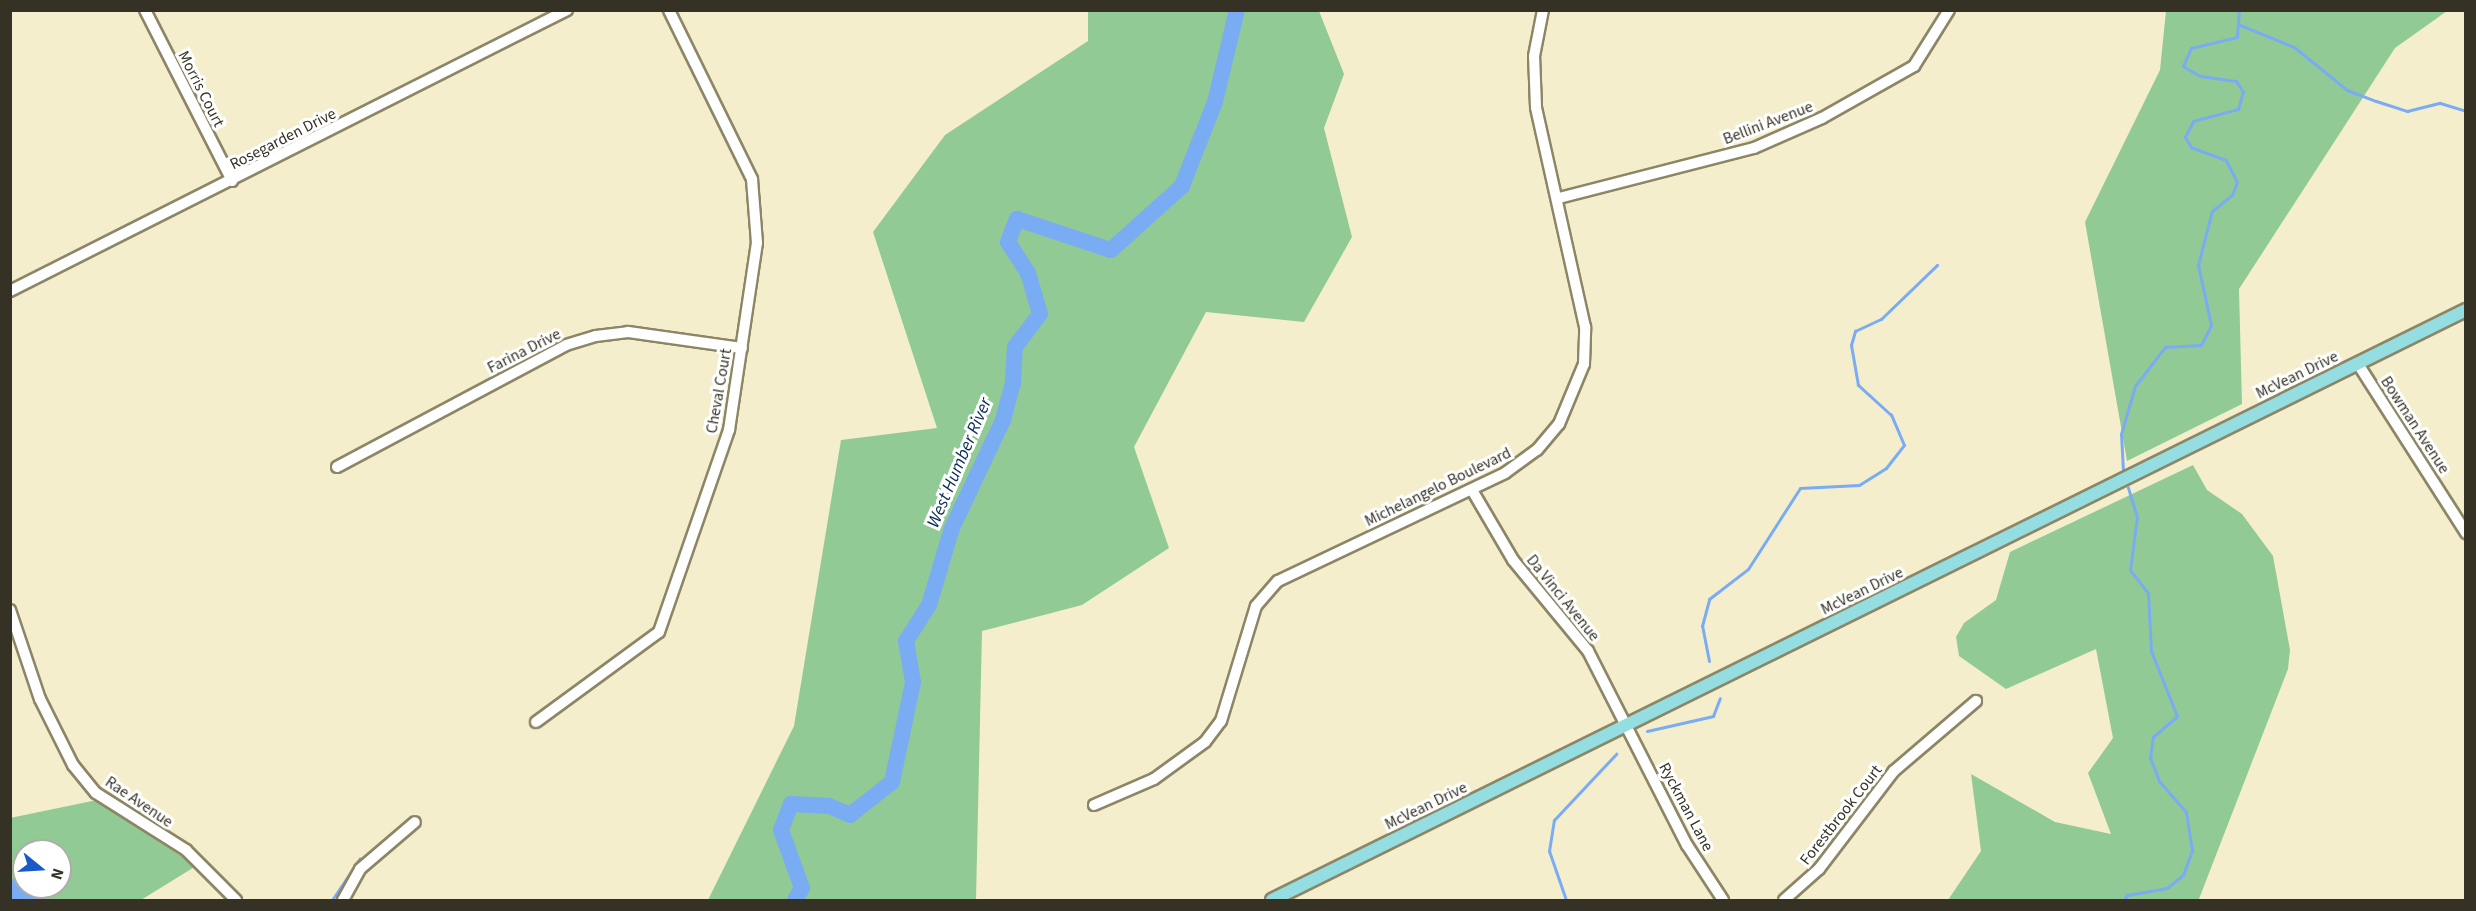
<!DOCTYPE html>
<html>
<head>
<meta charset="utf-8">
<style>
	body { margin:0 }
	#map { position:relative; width:2476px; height:911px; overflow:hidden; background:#f5eecd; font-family:"Source Sans 3",sans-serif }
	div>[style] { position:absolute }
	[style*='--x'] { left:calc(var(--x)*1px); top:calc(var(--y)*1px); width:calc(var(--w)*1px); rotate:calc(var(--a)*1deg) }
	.green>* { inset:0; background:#92ca95 }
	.water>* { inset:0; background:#79acf3 }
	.stream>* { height:3px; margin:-1.5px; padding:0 1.5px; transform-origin:1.5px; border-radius:1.5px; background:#79acf3 }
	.river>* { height:16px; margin:-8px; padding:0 8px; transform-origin:8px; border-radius:8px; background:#79acf3 }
	.roads { filter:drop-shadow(2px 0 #8c8667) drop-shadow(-2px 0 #8c8667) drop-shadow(0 2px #8c8667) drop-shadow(0 -2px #8c8667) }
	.minor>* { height:10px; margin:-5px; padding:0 5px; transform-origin:5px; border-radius:5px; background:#fff }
	.major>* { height:12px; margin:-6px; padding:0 6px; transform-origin:6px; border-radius:6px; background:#94dee1 }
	span { translate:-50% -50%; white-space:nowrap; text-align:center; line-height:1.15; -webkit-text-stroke:6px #fff; paint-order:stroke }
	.street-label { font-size:16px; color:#353225 }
	.water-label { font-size:18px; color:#082955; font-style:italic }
	.frame { position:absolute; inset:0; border:12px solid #353225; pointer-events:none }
	.north { position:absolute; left:12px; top:839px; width:60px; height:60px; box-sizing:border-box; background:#fff; border:2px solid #aeada8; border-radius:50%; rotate:108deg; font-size:16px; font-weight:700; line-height:24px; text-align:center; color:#353225 }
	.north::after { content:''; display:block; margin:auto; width:21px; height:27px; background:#1a5ac6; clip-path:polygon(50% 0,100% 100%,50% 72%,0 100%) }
</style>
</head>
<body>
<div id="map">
	<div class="green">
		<div style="clip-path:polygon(1088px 11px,1319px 11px,1344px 74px,1324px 128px,1352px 237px,1304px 322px,1206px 312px,1134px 447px,1169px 548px,1082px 605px,982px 631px,976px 900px,708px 900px,794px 726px,841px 440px,937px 428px,873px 232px,945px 135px,1088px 41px)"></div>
		<div style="clip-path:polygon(2166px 11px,2447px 11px,2395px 48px,2239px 289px,2242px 404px,2127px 461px,2085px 222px,2160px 70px)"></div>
		<div style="clip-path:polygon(2193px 465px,2207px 490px,2242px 514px,2273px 556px,2290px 650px,2288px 669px,2199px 899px,1948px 900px,1981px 851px,1971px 774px,2055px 822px,2111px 834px,2088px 773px,2113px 738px,2096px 649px,2006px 689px,1959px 656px,1956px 637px,1964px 623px,1996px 600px,2010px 552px)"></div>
		<div style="clip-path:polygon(evenodd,97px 800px,196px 866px,141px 900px,11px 900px,10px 818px,97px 800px,24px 851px,60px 851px,60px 887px,24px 887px,24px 851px)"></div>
	</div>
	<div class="water">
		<div style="clip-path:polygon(24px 868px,24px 887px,52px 888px,45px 900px,11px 900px,11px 881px)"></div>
	</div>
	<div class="stream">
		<div style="--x:2302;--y:10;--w:31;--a:0"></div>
		<div style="--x:2240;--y:25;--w:58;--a:22.2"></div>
		<div style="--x:2294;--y:47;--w:68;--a:39.1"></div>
		<div style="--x:2347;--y:90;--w:31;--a:21"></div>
		<div style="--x:2376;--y:101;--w:33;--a:18"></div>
		<div style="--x:2407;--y:111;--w:34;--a:-14"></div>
		<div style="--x:2440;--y:103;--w:27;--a:17"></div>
		<div style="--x:2123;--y:471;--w:37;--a:-93"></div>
		<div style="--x:2121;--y:434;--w:50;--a:-73.7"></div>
		<div style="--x:2135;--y:386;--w:49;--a:-52.4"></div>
		<div style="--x:2165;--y:347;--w:36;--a:-3"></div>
		<div style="--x:2201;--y:345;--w:22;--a:-63"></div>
		<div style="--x:2211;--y:325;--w:61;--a:-102.2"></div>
		<div style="--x:2198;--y:265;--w:56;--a:-75.5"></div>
		<div style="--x:2212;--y:211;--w:26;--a:-39"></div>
		<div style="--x:2232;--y:195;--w:14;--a:-69"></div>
		<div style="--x:2237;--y:182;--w:25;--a:-117"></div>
		<div style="--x:2226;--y:160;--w:37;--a:-160"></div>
		<div style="--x:2191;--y:147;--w:12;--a:-121"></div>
		<div style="--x:2185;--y:137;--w:18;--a:-63"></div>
		<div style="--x:2193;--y:121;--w:47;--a:-14.9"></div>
		<div style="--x:2238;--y:109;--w:18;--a:-74"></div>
		<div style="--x:2243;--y:92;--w:13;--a:-122"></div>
		<div style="--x:2236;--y:81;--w:36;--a:-172"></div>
		<div style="--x:2200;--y:76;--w:20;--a:-150"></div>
		<div style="--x:2183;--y:66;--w:20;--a:-66"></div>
		<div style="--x:2191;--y:48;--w:47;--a:-13.4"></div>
		<div style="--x:2237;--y:37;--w:27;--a:-86"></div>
		<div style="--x:1709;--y:661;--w:36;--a:-101"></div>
		<div style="--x:1702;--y:626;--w:28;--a:-75"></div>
		<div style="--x:1709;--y:599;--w:49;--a:-37.6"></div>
		<div style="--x:1748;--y:569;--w:96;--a:-57.3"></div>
		<div style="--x:1800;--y:488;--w:59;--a:-2.9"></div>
		<div style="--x:1859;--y:485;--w:32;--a:-32"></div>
		<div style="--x:1886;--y:468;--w:29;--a:-52"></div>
		<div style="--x:1904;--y:445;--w:33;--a:-113"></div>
		<div style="--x:1891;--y:415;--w:45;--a:-137.7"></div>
		<div style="--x:1858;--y:385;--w:41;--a:-99.9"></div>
		<div style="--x:1851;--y:345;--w:15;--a:-74"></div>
		<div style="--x:1855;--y:331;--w:29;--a:-25"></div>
		<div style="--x:1881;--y:319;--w:78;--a:-44"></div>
		<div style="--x:1647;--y:731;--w:68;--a:-12.8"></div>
		<div style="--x:1713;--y:716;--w:19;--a:-69"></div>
		<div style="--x:332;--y:900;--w:50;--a:-56.3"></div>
		<div style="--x:1566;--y:900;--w:52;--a:-109.1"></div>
		<div style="--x:1549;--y:851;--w:31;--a:-81"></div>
		<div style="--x:1554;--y:820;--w:91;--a:-46.8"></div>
		<div style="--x:2124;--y:900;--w:6;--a:-59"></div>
		<div style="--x:2127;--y:895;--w:41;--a:-9.9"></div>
		<div style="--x:2167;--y:888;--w:21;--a:-39"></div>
		<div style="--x:2183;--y:875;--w:27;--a:-70"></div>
		<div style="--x:2192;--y:850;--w:38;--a:-99"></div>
		<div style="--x:2186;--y:812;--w:41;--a:-131.1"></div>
		<div style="--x:2159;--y:781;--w:25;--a:-111"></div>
		<div style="--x:2150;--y:758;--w:21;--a:-82"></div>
		<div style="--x:2153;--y:737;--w:32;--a:-41"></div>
		<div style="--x:2177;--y:716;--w:70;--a:-111.8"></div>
		<div style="--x:2151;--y:651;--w:58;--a:-93"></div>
		<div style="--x:2148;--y:593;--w:29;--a:-128"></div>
		<div style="--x:2130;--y:570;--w:53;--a:-82.5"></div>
		<div style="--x:2137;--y:517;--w:31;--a:-107"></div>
	</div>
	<div class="river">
		<div style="--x:795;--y:900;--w:14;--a:-60"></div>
		<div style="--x:802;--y:888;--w:62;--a:-109.9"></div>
		<div style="--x:781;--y:830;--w:28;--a:-69"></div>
		<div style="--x:791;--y:804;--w:38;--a:3"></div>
		<div style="--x:829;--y:806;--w:23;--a:23"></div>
		<div style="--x:850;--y:815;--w:53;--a:-38.2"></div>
		<div style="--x:892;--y:782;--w:102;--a:-78.1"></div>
		<div style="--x:913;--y:682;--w:42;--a:-99.7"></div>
		<div style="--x:906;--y:641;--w:43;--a:-57.4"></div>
		<div style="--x:929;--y:605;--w:80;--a:-73.4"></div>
		<div style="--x:952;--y:528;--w:119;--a:-64.7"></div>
		<div style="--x:1003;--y:420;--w:38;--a:-75"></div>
		<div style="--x:1013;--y:383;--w:36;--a:-87"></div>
		<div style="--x:1015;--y:347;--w:41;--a:-52.9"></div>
		<div style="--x:1040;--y:314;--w:43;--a:-106.3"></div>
		<div style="--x:1028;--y:273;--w:37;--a:-123"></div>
		<div style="--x:1008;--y:242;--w:25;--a:-69"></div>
		<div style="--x:1017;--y:219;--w:99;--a:18.3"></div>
		<div style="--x:1111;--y:250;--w:96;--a:-42"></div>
		<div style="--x:1182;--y:186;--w:90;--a:-68.6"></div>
		<div style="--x:1215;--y:102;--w:95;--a:-76.6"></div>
	</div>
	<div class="roads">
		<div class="minor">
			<div style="--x:145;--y:10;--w:192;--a:63"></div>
			<div style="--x:1559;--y:198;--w:201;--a:-14.4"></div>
			<div style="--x:1754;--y:148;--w:74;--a:-23.8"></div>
			<div style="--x:1822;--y:118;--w:106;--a:-29.5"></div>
			<div style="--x:1914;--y:66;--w:66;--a:-58"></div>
			<div style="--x:10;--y:291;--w:624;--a:-26.77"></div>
			<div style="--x:2358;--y:364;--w:201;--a:57.4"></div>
			<div style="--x:337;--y:467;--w:259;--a:-28"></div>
			<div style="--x:566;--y:345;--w:31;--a:-17"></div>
			<div style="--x:596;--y:336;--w:32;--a:-7"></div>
			<div style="--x:628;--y:332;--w:115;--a:8"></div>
			<div style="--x:1472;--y:490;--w:81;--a:59.6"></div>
			<div style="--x:1513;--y:560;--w:118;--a:50.5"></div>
			<div style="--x:1588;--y:651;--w:218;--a:63"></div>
			<div style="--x:1687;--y:845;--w:66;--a:56.8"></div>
			<div style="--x:10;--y:610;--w:94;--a:71.4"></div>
			<div style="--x:40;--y:699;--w:74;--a:63.4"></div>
			<div style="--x:73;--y:765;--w:36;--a:51"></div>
			<div style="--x:96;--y:793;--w:107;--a:32.3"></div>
			<div style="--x:186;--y:850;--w:71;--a:45"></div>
			<div style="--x:536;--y:722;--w:152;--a:-36.2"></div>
			<div style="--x:659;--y:632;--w:214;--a:-70.9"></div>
			<div style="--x:729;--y:430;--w:189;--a:-81.5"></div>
			<div style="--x:757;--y:243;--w:64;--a:-94.5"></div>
			<div style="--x:752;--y:179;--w:188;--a:-116.2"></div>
			<div style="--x:1094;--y:805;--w:65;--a:-23.4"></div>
			<div style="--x:1154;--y:779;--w:63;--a:-36"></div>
			<div style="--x:1205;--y:742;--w:26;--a:-53"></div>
			<div style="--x:1221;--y:721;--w:120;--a:-73.1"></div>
			<div style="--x:1256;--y:606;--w:33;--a:-49"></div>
			<div style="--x:1278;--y:581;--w:251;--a:-25.4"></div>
			<div style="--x:1505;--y:473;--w:39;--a:-36"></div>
			<div style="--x:1537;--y:450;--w:34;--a:-50"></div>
			<div style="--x:1559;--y:424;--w:65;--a:-67.4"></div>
			<div style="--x:1584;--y:364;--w:37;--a:-88"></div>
			<div style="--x:1585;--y:327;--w:225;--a:-102.6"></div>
			<div style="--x:1536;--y:107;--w:51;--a:-92.2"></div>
			<div style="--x:1534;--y:56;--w:47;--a:-78.9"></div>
			<div style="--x:343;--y:900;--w:35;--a:-61"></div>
			<div style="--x:360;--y:869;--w:72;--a:-40.5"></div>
			<div style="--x:1784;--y:900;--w:47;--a:-41.5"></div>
			<div style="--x:1819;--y:869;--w:123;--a:-52.6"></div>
			<div style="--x:1894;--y:771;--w:108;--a:-40.5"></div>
		</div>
		<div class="major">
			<div style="--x:1272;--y:900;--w:1332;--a:-26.3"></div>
		</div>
	</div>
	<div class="street-label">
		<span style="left:201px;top:89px;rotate:63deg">Morris Court</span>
		<span style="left:1768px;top:123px;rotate:-21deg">Bellini Avenue</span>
		<span style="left:283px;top:139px;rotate:-27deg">Rosegarden Drive</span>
		<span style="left:524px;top:351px;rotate:-27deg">Farina Drive</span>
		<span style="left:2297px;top:375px;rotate:-26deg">McVean Drive</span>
		<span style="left:719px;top:391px;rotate:-80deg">Cheval Court</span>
		<span style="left:2415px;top:425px;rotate:57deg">Bowman Avenue</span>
		<span style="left:1438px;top:487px;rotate:-26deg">Michelangelo Boulevard</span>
		<span style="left:1862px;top:591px;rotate:-26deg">McVean Drive</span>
		<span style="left:1563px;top:598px;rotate:51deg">Da Vinci Avenue</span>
		<span style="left:139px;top:802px;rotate:34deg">Rae Avenue</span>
		<span style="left:1426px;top:806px;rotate:-26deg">McVean Drive</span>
		<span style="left:1686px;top:807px;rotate:62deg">Ryckman Lane</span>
		<span style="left:1841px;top:815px;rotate:-52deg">Forestbrook Court</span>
	</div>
	<div class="water-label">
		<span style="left:960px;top:463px;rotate:-67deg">West Humber River</span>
	</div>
	<div class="frame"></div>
	<div class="north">N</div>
</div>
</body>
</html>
